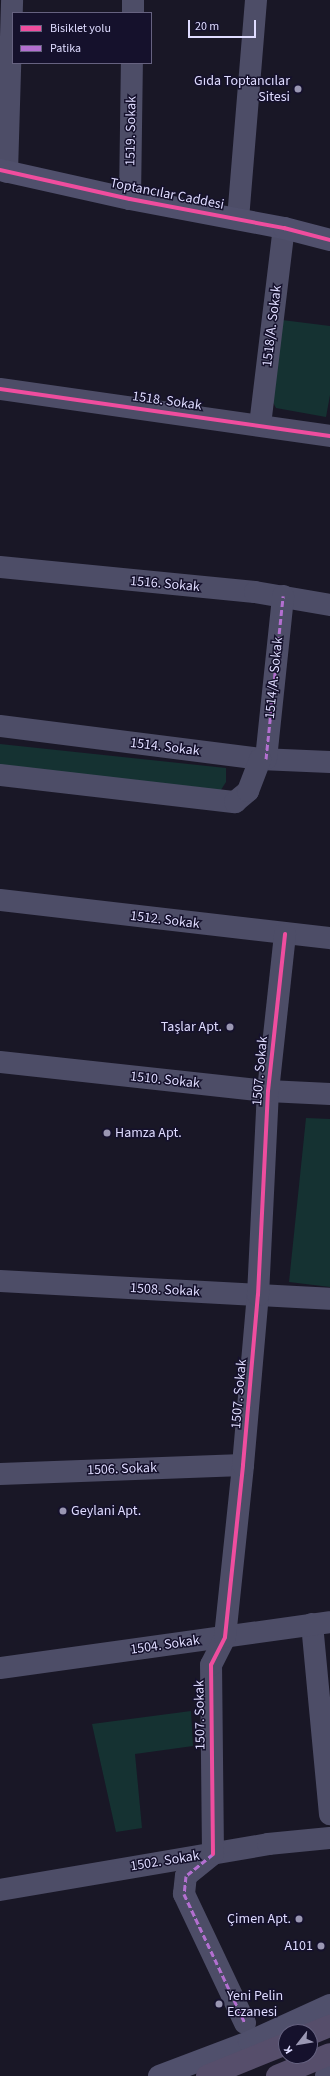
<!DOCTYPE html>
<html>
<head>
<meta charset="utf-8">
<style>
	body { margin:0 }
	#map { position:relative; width:330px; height:2076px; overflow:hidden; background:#191726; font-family:"Source Sans 3",sans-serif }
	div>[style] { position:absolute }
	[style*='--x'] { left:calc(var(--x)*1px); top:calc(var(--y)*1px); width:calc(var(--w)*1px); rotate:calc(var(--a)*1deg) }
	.green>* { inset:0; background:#153232 }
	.street>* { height:22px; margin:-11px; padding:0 11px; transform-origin:11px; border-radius:11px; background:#4d4d67 }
	.secondary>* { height:22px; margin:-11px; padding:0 11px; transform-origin:11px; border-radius:11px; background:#50506c }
	.primary>* { height:22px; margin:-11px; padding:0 11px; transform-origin:11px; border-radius:11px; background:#564e6b }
	.quiet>* { height:3px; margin-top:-1.5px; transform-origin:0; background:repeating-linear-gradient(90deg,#b36fd0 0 6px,transparent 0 9px) }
	.cycleway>* { height:4px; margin:-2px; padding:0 2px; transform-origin:2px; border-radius:2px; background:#ef4d9e }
	.dots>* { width:11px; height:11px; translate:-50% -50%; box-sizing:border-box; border:2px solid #15112c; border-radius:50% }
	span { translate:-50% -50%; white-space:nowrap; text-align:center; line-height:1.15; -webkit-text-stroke:3px #15112c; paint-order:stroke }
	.poi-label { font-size:14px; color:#dfdcff }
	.right { translate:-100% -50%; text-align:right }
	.left { translate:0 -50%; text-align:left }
	.street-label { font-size:14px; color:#dfdcff }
	.legend { position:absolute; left:12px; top:12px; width:140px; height:52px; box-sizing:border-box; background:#15112c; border:1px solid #666280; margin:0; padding:5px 7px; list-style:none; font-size:12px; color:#dfdcff }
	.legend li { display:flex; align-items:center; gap:8px; height:20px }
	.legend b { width:20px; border:1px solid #666280 }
	.north { position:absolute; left:278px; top:2024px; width:40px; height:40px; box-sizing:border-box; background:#15112c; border:1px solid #666280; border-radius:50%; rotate:239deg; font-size:11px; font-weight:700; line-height:16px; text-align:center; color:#dfdcff }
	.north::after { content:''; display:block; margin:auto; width:14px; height:18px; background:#9a97b3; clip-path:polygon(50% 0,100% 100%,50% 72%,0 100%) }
	.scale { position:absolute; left:188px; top:20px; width:68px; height:18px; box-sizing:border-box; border:2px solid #dfdcff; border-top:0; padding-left:5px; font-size:12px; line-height:14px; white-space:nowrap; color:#dfdcff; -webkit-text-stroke:3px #15112c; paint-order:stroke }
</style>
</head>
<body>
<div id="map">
	<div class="green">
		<div style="clip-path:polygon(282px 320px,330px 326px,330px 395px,326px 417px,276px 408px,270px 397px)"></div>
		<div style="clip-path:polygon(0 744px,226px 768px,226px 782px,219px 793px,0 772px)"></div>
		<div style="clip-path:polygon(306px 1118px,330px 1119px,330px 1287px,289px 1282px)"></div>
		<div style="clip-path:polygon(191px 1711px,193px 1746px,135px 1754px,142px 1828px,116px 1832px,92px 1724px)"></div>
	</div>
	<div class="street">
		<div style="--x:133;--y:13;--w:13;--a:-90"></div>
		<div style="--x:7;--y:172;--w:172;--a:-88.3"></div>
		<div style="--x:130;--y:199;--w:136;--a:-89.2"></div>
		<div style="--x:238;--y:219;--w:220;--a:-85.3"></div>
		<div style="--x:0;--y:389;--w:333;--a:8.1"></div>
		<div style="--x:260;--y:425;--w:198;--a:-83.1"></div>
		<div style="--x:0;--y:567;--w:256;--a:5.6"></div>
		<div style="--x:255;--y:592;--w:76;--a:9.8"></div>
		<div style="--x:0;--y:726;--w:262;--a:7.2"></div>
		<div style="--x:260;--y:759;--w:70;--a:2.5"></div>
		<div style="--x:266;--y:759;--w:164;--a:-84"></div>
		<div style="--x:0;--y:775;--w:237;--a:6.6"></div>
		<div style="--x:235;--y:802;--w:17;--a:-40"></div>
		<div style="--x:248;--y:791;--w:34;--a:-69"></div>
		<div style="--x:0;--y:900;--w:332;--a:6.6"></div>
		<div style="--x:0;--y:1062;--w:270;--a:6.2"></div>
		<div style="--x:268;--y:1091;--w:62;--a:2.8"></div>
		<div style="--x:0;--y:1281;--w:330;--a:3.1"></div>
		<div style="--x:0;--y:1474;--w:243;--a:-2.1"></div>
		<div style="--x:312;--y:1624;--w:191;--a:84.6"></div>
		<div style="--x:0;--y:1668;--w:333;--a:-7.9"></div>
		<div style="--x:0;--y:1890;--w:272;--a:-9.7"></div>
		<div style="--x:268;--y:1844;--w:62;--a:-5.5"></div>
		<div style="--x:245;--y:2023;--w:143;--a:-115.3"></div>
		<div style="--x:184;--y:1894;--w:18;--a:-84"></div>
		<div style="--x:186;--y:1876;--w:35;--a:-39"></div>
		<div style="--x:213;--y:1854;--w:189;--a:-90.6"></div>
		<div style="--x:211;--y:1665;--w:31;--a:-63"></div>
		<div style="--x:225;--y:1637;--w:173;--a:-84"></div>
		<div style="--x:243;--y:1465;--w:171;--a:-85"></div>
		<div style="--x:258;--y:1295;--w:204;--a:-87.2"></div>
		<div style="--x:268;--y:1091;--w:158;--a:-83.8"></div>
	</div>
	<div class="secondary">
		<div style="--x:0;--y:170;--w:133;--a:12.6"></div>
		<div style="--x:130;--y:199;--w:157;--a:10.7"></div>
		<div style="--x:284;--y:228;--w:48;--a:14.6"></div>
		<div style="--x:159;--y:2076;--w:96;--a:-20.7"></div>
		<div style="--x:249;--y:2042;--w:89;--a:-24.6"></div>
		<div style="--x:326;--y:2076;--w:4;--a:-27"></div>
	</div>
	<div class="primary">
		<div style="--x:310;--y:2034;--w:22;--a:-22"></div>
		<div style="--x:207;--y:2076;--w:85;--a:-22.1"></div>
		<div style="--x:277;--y:2076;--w:57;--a:-22.5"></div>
	</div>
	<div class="quiet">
		<div style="--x:266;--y:759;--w:164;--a:-84"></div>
		<div style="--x:213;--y:1854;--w:35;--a:141"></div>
		<div style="--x:186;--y:1876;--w:18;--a:96"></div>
		<div style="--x:184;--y:1894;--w:143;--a:64.7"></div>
	</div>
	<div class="cycleway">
		<div style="--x:0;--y:170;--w:133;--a:12.6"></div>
		<div style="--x:130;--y:199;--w:157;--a:10.7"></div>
		<div style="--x:284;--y:228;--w:48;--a:14.6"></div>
		<div style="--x:0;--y:389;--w:333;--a:8.1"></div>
		<div style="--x:213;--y:1854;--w:189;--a:-90.6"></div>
		<div style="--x:211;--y:1665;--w:31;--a:-63"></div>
		<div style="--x:225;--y:1637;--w:173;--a:-84"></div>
		<div style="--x:243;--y:1465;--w:171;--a:-85"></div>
		<div style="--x:258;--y:1295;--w:204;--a:-87.2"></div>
		<div style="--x:268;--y:1091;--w:158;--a:-83.8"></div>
	</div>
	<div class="dots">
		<div style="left:298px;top:89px;background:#9a97b3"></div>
		<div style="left:230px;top:1027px;background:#9a97b3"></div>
		<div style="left:107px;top:1133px;background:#9a97b3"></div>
		<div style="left:63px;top:1511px;background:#9a97b3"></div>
		<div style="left:299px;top:1919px;background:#9a97b3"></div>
		<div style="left:321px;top:1946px;background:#9a97b3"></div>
		<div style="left:219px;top:2004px;background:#9a97b3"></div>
	</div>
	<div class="poi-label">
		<span class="right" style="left:290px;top:89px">Gıda Toptancılar<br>Sitesi</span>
		<span class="right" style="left:222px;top:1027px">Taşlar Apt.</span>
		<span class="left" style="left:115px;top:1133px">Hamza Apt.</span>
		<span class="left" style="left:71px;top:1511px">Geylani Apt.</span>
		<span class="right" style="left:291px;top:1919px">Çimen Apt.</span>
		<span class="right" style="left:313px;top:1946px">A101</span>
		<span class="left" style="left:227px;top:2004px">Yeni Pelin<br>Eczanesi</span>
	</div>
	<div class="street-label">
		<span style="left:131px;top:131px;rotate:-89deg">1519. Sokak</span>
		<span style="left:167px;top:194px;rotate:11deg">Toptancılar Caddesi</span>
		<span style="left:272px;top:326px;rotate:-83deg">1518/A. Sokak</span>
		<span style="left:167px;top:401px;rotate:8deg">1518. Sokak</span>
		<span style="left:165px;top:584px;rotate:5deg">1516. Sokak</span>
		<span style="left:274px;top:678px;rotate:-84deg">1514/A. Sokak</span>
		<span style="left:165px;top:747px;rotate:7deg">1514. Sokak</span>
		<span style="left:165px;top:920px;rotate:7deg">1512. Sokak</span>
		<span style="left:260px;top:1071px;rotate:-85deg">1507. Sokak</span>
		<span style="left:165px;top:1080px;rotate:6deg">1510. Sokak</span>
		<span style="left:165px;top:1290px;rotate:3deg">1508. Sokak</span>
		<span style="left:239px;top:1394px;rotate:-85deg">1507. Sokak</span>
		<span style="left:122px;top:1469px;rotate:-2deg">1506. Sokak</span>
		<span style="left:165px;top:1645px;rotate:-8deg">1504. Sokak</span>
		<span style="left:200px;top:1715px;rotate:-91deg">1507. Sokak</span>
		<span style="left:165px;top:1861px;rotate:-9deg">1502. Sokak</span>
	</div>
	<ul class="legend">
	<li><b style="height:5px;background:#ef4d9e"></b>Bisiklet yolu</li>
	<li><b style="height:5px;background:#b36fd0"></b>Patika</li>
	</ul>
	<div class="north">K</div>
	<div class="scale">20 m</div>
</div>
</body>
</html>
